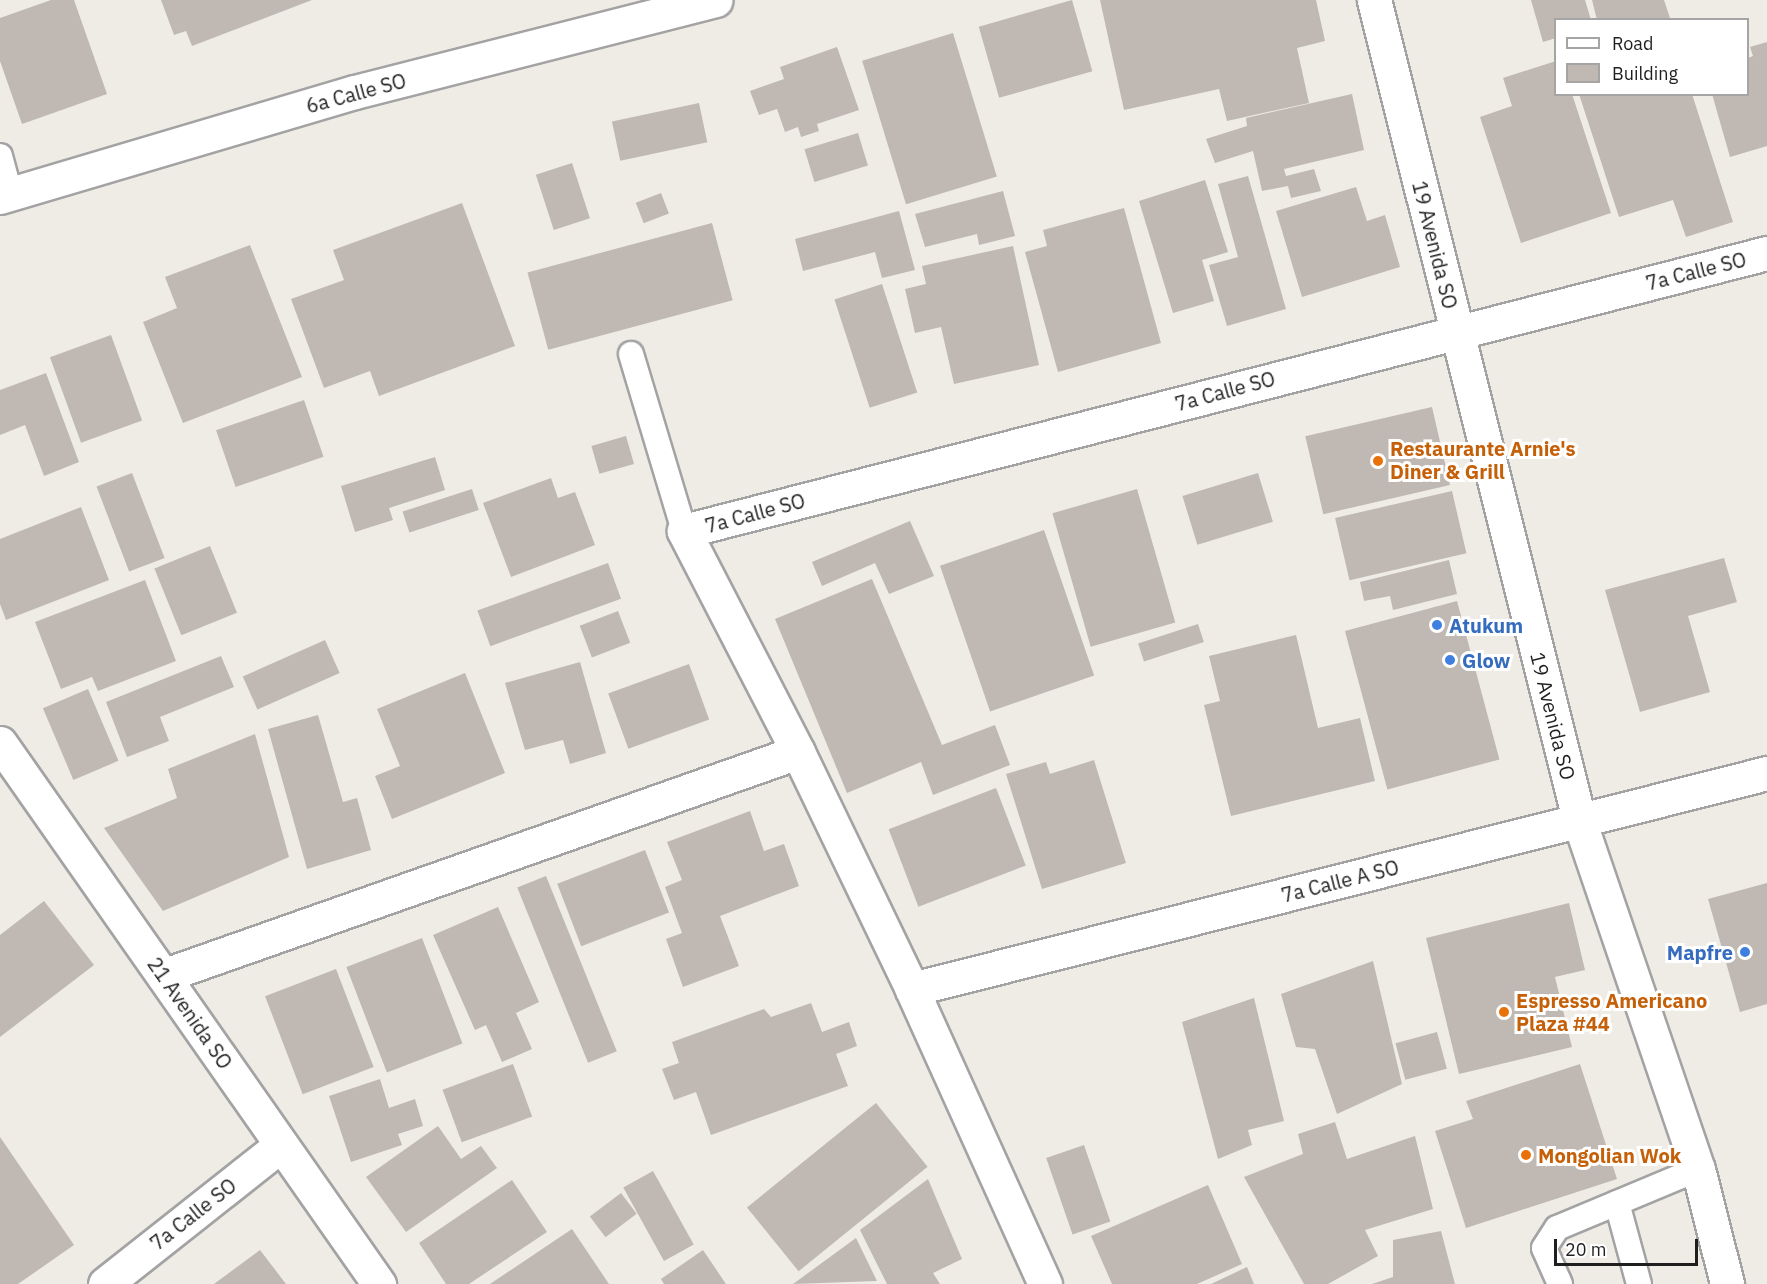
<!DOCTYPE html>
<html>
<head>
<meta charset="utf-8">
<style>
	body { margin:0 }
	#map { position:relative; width:1767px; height:1284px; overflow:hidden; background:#efece6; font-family:"IBM Plex Sans",sans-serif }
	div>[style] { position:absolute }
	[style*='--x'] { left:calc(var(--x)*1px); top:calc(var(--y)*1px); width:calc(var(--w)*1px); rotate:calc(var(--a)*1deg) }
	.building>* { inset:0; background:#bfb8b3; transform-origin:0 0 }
	.roads { filter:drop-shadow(2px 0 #a3a3a3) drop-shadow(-2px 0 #a3a3a3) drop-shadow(0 2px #a3a3a3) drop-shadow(0 -2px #a3a3a3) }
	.service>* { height:24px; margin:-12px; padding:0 12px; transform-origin:12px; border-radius:12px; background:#fff }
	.minor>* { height:33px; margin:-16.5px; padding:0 16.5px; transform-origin:16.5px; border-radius:16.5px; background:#fff }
	.dots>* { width:16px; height:16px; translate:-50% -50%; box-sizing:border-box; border:3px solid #fff; border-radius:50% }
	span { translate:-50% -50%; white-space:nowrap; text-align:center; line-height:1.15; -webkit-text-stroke:6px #fff; paint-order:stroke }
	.street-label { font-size:20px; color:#1f1f1f }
	.food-label { font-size:20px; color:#c56008; font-weight:700 }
	.left { translate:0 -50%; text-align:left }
	.shop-label { font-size:20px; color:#366cbe; font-weight:700 }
	.right { translate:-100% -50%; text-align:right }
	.legend { position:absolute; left:1554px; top:18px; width:195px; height:78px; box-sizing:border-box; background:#fff; border:2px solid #a5a5a5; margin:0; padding:8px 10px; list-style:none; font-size:18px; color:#1f1f1f }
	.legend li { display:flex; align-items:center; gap:12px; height:30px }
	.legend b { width:30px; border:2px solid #a5a5a5 }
	.scale { position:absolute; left:1554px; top:1239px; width:144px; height:27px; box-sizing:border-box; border:3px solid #1f1f1f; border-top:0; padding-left:8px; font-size:18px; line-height:21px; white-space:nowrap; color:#1f1f1f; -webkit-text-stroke:4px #fff; paint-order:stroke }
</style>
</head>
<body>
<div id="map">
	<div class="building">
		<div style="clip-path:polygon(51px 0,74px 0,107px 94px,22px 124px,0 61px,0 18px)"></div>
		<div style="clip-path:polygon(161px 0,312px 0,192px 46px,186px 31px,174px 35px)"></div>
		<div style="left:1072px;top:0;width:74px;height:97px;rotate:74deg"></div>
		<div style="clip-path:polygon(1100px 0,1316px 0,1325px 41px,1297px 48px,1309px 103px,1227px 121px,1219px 89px,1124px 110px)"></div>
		<div style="clip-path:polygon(1531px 0,1585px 0,1591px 20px,1556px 20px,1556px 38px,1543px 42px)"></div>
		<div style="clip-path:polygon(1592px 0,1664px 0,1670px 18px,1597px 20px)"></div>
		<div style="left:953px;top:33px;width:150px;height:95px;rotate:73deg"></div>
		<div style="clip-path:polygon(1767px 42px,1767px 146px,1730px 157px,1712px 94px,1748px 94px,1748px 58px,1753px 56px,1750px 47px)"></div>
		<div style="clip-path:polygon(837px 47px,859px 110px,817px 124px,819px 131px,801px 137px,798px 127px,785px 132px,777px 109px,759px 115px,750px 91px,784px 79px,780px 67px)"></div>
		<div style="clip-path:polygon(1556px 61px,1556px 94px,1572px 94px,1611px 213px,1521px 243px,1480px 117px,1512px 106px,1503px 78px)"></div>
		<div style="clip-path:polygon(1352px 94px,1364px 150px,1284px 169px,1286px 176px,1314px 169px,1321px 191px,1291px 198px,1288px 186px,1262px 191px,1253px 151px,1215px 163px,1206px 139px,1247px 126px,1246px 118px)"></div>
		<div style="clip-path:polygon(1579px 94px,1692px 94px,1733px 222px,1686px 237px,1673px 200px,1619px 217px)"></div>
		<div style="left:699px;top:103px;width:40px;height:89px;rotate:78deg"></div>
		<div style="left:858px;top:133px;width:34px;height:56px;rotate:73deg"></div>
		<div style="left:572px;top:163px;width:58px;height:38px;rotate:72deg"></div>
		<div style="clip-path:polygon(1248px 176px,1286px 309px,1227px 326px,1209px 265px,1238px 257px,1218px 184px)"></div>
		<div style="clip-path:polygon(1205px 180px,1228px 252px,1202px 260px,1214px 301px,1173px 313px,1139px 201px)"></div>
		<div style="clip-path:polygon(1356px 187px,1367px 221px,1385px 215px,1400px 267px,1302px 297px,1276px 211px)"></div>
		<div style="clip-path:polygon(1003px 191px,1015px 236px,979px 245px,977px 234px,925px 247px,915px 214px)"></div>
		<div style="left:661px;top:193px;width:22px;height:27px;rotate:69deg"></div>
		<div style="clip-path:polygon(462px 203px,515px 346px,379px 396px,370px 371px,324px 388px,291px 299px,344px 280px,333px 250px)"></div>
		<div style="clip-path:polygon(1124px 208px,1161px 343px,1058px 372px,1025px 252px,1047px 246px,1043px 230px)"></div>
		<div style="clip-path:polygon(899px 211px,915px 270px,882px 278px,875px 252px,803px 271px,795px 239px)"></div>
		<div style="left:712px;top:223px;width:80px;height:191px;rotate:75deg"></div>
		<div style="clip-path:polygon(250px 245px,302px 377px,183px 423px,143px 322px,177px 308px,165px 277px)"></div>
		<div style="clip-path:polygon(1013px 246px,1039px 365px,954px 384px,941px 327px,915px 333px,905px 289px,926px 284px,922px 266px)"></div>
		<div style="left:882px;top:284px;width:114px;height:50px;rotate:72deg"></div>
		<div style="left:111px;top:335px;width:91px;height:65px;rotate:70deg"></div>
		<div style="clip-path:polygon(46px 373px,79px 462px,44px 476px,25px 425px,0 435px,0 390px)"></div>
		<div style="left:304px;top:400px;width:60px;height:93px;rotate:71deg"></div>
		<div style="left:1432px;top:407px;width:80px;height:130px;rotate:77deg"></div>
		<div style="left:626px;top:436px;width:29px;height:36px;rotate:74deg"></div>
		<div style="clip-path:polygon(435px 457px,445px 490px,389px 508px,393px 520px,355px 532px,341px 486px)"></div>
		<div style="left:132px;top:473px;width:91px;height:38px;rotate:69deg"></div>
		<div style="left:1258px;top:473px;width:51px;height:79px;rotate:73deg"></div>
		<div style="clip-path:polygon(551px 478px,558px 498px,575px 492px,595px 545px,511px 577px,483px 503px)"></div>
		<div style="left:472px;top:489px;width:22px;height:73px;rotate:72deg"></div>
		<div style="left:1137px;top:489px;width:139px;height:88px;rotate:74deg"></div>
		<div style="left:1452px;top:491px;width:64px;height:120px;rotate:77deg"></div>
		<div style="clip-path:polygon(81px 507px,109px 580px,6px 620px,0 604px,0 539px)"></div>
		<div style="clip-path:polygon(910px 521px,934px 576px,889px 594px,875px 563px,822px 586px,812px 562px)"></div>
		<div style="left:1044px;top:530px;width:154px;height:110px;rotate:71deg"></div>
		<div style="left:210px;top:546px;width:72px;height:60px;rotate:68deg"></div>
		<div style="clip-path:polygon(1724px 558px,1737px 602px,1688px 616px,1710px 692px,1640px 712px,1605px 590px)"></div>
		<div style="clip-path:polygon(1449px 560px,1457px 594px,1393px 610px,1390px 596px,1364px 601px,1360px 582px)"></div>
		<div style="left:608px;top:563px;width:38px;height:139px;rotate:70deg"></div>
		<div style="clip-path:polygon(872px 579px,942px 745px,995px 725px,1010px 765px,933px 795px,921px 762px,847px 793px,775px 619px)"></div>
		<div style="clip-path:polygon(145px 580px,176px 661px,98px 691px,92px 677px,61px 689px,35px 622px)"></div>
		<div style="left:1457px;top:601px;width:164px;height:116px;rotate:75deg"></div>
		<div style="left:618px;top:611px;width:34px;height:41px;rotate:69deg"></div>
		<div style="left:1198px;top:624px;width:19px;height:63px;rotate:72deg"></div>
		<div style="clip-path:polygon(1296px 635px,1318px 728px,1360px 718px,1375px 781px,1231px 816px,1204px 705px,1220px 701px,1209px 656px)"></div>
		<div style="left:325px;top:640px;width:36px;height:90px;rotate:66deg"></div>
		<div style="clip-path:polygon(221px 656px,234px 687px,160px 717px,169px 741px,127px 757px,106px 702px)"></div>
		<div style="clip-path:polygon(580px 662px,606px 753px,570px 764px,563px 740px,525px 750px,505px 683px)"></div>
		<div style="left:689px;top:664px;width:59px;height:86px;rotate:70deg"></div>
		<div style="clip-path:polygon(465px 673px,505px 773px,392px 819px,375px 776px,400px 766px,377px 709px)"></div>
		<div style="left:88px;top:689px;width:78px;height:49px;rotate:67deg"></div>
		<div style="clip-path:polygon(318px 715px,343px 802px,357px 798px,371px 850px,307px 869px,268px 729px)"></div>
		<div style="clip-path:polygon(255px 734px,289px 857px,163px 911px,104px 828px,177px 798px,168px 769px)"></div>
		<div style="clip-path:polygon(1094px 760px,1126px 863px,1042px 889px,1006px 774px,1046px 762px,1050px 774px)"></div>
		<div style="left:996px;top:788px;width:83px;height:115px;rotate:69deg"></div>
		<div style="clip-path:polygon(750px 811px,764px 851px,784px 844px,799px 886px,720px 916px,739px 966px,683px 987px,666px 939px,682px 933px,665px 887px,682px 880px,667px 842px)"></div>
		<div style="left:645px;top:850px;width:67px;height:94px;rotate:69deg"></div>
		<div style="left:546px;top:876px;width:189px;height:31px;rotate:68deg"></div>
		<div style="clip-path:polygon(1767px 883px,1767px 1004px,1740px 1012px,1708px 899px)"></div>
		<div style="clip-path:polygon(44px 901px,94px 965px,0 1037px,0 935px)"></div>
		<div style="clip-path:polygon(1569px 903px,1585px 970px,1555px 977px,1572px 1047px,1459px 1074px,1426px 938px)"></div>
		<div style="clip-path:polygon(498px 907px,539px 1002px,516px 1013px,532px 1049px,502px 1062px,486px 1025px,475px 1030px,433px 935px)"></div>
		<div style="left:422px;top:938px;width:113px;height:81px;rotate:69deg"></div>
		<div style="clip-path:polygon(1373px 961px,1402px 1084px,1337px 1114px,1315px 1049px,1296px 1047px,1281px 994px)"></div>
		<div style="left:336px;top:969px;width:105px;height:76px;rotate:69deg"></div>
		<div style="clip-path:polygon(1254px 998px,1284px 1121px,1248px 1130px,1252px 1145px,1218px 1159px,1182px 1022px)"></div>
		<div style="clip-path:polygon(811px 1003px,822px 1032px,849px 1022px,857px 1046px,836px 1054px,848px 1086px,711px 1135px,696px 1092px,674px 1100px,662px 1069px,679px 1063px,672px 1042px,764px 1009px,771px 1017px)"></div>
		<div style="left:1437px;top:1032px;width:38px;height:43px;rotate:75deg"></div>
		<div style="left:513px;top:1064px;width:56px;height:75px;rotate:70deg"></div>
		<div style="clip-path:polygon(1580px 1064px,1617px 1179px,1466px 1228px,1435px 1131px,1473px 1119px,1466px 1101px)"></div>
		<div style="clip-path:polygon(380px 1079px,389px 1108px,415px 1099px,423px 1126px,398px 1134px,402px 1145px,351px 1162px,329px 1096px)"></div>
		<div style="left:876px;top:1103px;width:82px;height:166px;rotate:51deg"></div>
		<div style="clip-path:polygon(1335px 1122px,1347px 1159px,1415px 1136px,1433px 1209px,1365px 1230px,1378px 1256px,1328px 1284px,1304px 1284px,1244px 1177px,1303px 1154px,1298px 1134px)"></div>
		<div style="clip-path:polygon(438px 1126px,461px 1159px,481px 1146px,497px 1168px,406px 1232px,366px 1177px)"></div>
		<div style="clip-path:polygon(0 1137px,74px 1245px,18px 1284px,0 1284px)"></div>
		<div style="left:1084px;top:1145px;width:81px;height:40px;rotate:71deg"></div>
		<div style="left:653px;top:1171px;width:84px;height:34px;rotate:61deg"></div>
		<div style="clip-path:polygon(928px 1179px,962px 1259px,933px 1273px,940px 1284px,887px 1284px,860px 1230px)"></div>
		<div style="clip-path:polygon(512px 1180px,547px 1232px,469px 1284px,446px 1284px,419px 1243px)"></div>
		<div style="clip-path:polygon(1208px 1185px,1242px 1264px,1197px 1284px,1112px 1284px,1091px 1236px)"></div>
		<div style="left:621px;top:1193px;width:26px;height:39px;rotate:53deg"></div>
		<div style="clip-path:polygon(572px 1229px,609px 1284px,490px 1284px)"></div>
		<div style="clip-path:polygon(1441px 1231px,1455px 1284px,1372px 1284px,1393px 1277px,1393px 1240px)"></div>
		<div style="clip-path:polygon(856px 1238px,877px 1281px,793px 1284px)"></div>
		<div style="clip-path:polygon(260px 1250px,286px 1284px,214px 1284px)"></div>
		<div style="clip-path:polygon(703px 1250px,726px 1284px,664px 1284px,661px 1279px)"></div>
		<div style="clip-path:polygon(1247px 1267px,1254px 1284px,1211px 1284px)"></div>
	</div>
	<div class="roads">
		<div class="service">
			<div style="--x:0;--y:156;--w:39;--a:75"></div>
			<div style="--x:631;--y:354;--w:185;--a:73.3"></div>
			<div style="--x:1617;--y:1203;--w:84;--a:74.8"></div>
			<div style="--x:1560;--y:1284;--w:39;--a:-114"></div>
			<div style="--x:1544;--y:1248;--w:24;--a:-57"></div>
			<div style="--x:1557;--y:1228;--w:153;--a:-22.7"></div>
		</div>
		<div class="minor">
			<div style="--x:1374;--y:0;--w:845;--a:75.96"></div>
			<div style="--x:1579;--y:820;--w:369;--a:71.2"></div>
			<div style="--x:1698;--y:1169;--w:119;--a:75.8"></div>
			<div style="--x:0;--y:197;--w:370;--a:-16.5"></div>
			<div style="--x:355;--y:92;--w:372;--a:-14.3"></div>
			<div style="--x:0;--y:743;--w:661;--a:54.99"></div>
			<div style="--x:165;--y:975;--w:671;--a:-19.41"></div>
			<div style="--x:912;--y:989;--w:882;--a:-14.18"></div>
			<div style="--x:105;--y:1284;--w:224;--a:-38.3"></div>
			<div style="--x:1045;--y:1284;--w:324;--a:-114.3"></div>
			<div style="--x:912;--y:989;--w:263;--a:-115.7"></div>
			<div style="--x:798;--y:752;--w:249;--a:-117.3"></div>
			<div style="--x:684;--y:531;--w:1118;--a:-14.4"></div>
		</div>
	</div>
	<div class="dots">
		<div style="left:1378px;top:461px;background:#e8710a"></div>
		<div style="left:1437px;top:625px;background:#3f7fe0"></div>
		<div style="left:1450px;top:660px;background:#3f7fe0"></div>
		<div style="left:1745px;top:952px;background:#3f7fe0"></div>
		<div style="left:1504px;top:1012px;background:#e8710a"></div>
		<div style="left:1526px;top:1155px;background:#e8710a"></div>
	</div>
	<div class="street-label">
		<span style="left:356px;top:93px;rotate:-15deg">6a Calle SO</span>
		<span style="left:1435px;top:245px;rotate:76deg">19 Avenida SO</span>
		<span style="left:1696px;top:271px;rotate:-14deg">7a Calle SO</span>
		<span style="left:1225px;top:391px;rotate:-15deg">7a Calle SO</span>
		<span style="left:755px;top:513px;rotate:-15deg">7a Calle SO</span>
		<span style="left:1553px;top:716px;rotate:76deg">19 Avenida SO</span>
		<span style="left:1340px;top:881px;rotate:-14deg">7a Calle A SO</span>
		<span style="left:190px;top:1013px;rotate:55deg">21 Avenida SO</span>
		<span style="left:193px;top:1214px;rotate:-38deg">7a Calle SO</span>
	</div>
	<div class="food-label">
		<span class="left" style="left:1390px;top:460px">Restaurante Arnie's<br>Diner &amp; Grill</span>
		<span class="left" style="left:1516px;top:1012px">Espresso Americano<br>Plaza #44</span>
		<span class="left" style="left:1538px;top:1155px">Mongolian Wok</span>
	</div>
	<div class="shop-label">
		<span class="left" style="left:1449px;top:625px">Atukum</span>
		<span class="left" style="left:1462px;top:660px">Glow</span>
		<span class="right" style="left:1733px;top:952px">Mapfre</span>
	</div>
	<ul class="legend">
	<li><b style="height:8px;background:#fff"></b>Road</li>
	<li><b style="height:16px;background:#bfb8b3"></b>Building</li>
	</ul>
	<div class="scale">20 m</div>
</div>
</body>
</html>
